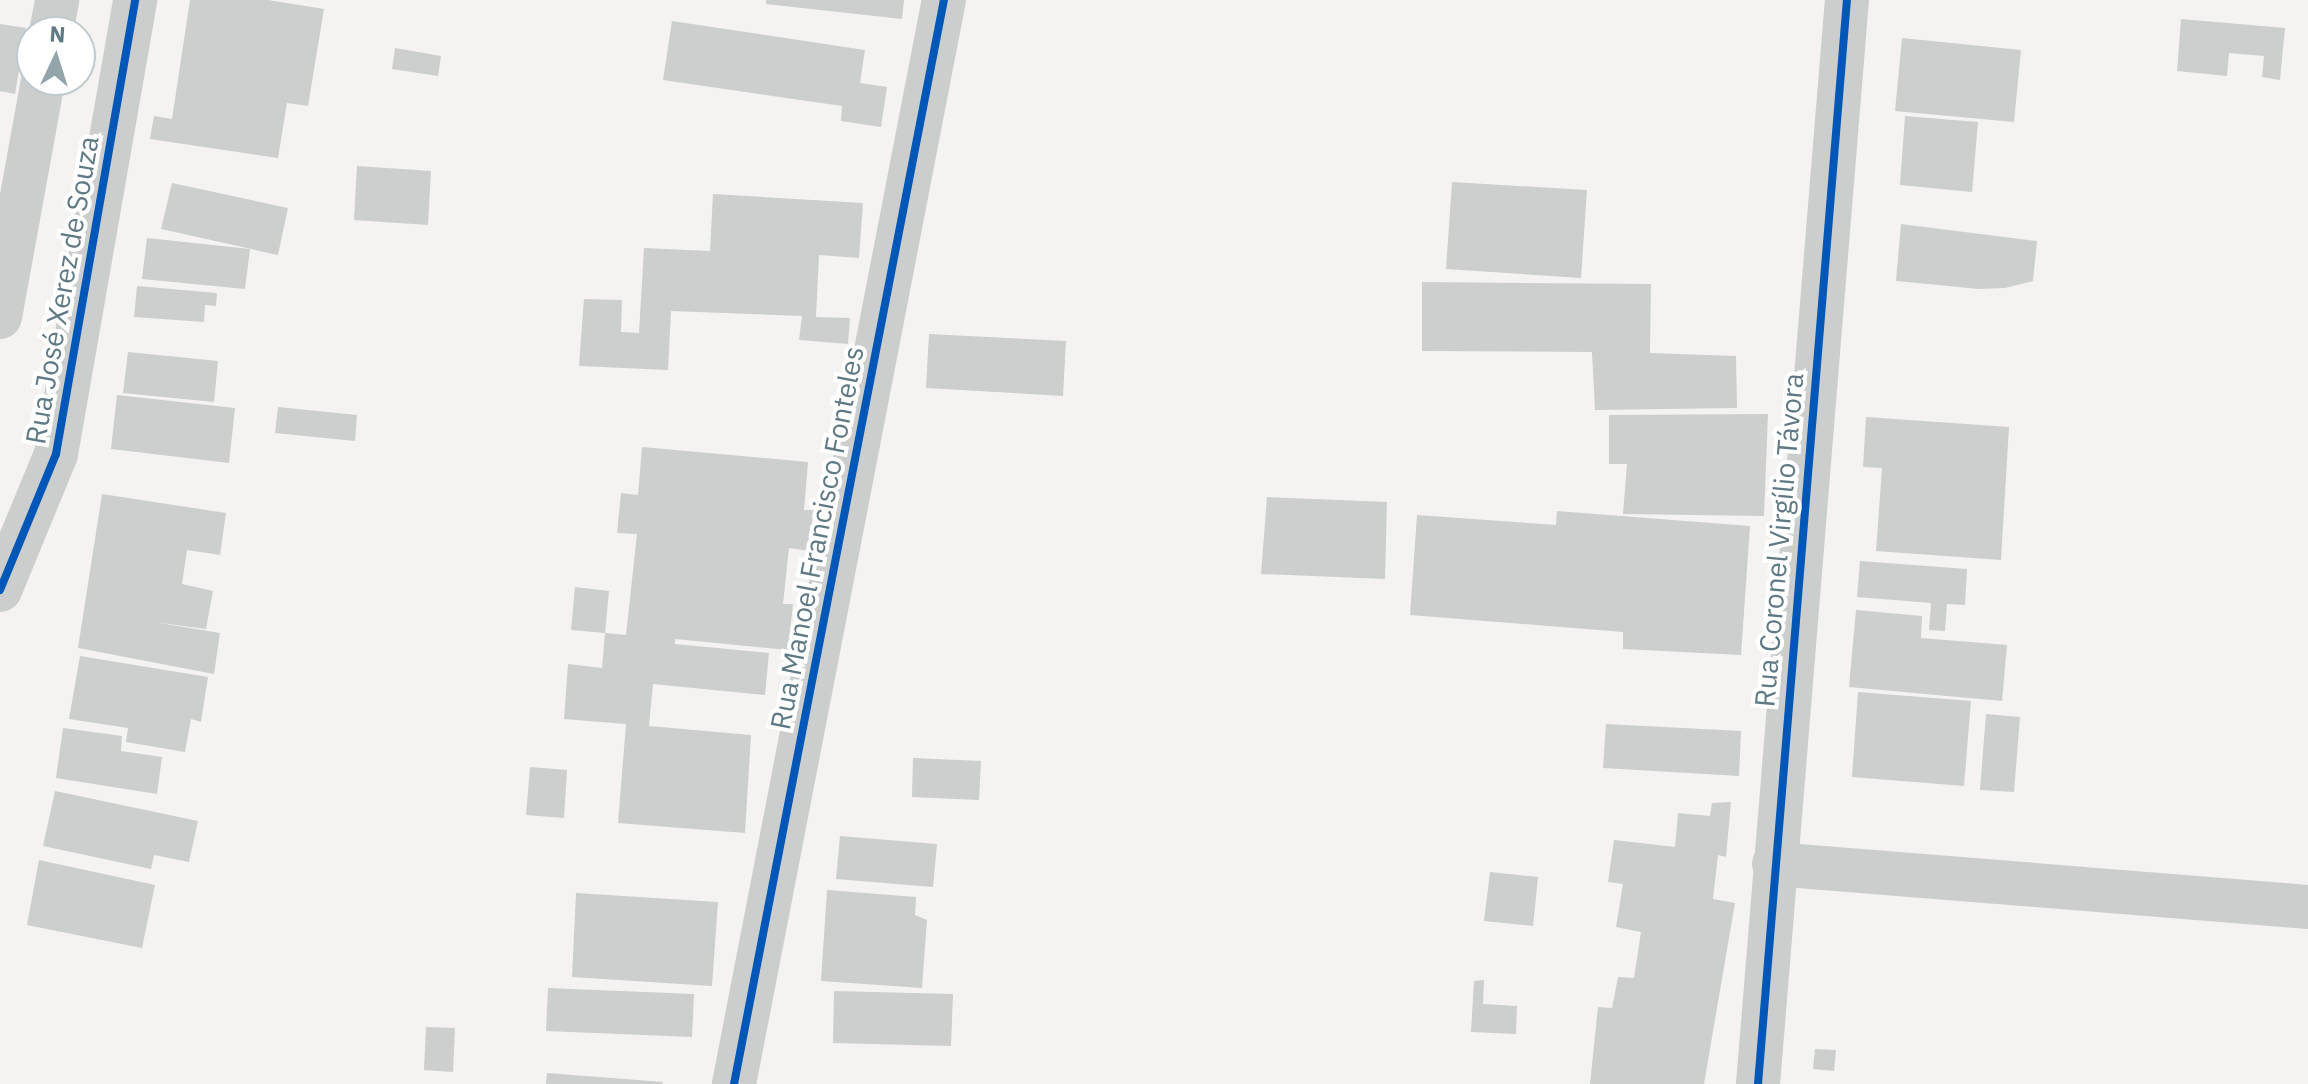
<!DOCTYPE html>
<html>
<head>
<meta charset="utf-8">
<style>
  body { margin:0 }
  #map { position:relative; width:2308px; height:1084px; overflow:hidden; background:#f4f3f1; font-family:"IBM Plex Sans",sans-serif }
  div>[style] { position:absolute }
  .building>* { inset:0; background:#cccfce }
  .minor>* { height:44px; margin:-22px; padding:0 22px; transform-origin:22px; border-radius:22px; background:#cccdcd }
  .cycleway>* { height:8px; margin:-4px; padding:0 4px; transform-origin:4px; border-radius:4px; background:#0057b8 }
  span { translate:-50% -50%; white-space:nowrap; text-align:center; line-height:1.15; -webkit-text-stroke:8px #fff; paint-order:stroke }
  .street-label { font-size:28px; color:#607a85 }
  .north { position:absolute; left:16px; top:16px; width:80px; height:80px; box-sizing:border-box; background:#fff; border:2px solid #bfcace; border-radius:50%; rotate:4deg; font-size:22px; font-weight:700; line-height:32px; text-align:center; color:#607a85 }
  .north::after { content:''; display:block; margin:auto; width:28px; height:36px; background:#94a4ab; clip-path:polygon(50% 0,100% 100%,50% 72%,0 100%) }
</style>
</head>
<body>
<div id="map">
  <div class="building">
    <i style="clip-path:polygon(190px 0,268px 0,324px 9px,308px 106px,287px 103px,278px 158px,150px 139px,154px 116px,172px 119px)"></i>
    <i style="clip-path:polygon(766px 0,904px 0,902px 19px,766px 4px)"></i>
    <i style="clip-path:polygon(2181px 19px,2285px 28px,2280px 80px,2262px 77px,2264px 56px,2229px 53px,2227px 76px,2177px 71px)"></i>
    <i style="clip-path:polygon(672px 21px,865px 50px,860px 83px,887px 87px,881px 127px,841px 121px,842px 106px,663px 80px)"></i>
    <i style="clip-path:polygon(0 24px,26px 28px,15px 94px,0 91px)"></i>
    <i style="clip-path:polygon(1902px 38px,2021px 50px,2014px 122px,1895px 111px)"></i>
    <i style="clip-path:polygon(395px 48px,441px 56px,438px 76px,392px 69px)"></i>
    <i style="clip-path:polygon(1905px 116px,1978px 122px,1972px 192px,1900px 185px)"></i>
    <i style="clip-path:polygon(357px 166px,431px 171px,428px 225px,354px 220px)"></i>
    <i style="clip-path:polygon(1452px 182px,1587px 190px,1581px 278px,1446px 269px)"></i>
    <i style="clip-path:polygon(172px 183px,288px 208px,278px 255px,161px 229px)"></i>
    <i style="clip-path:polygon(713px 194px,863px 203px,859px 258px,819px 255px,816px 317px,850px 318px,848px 344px,799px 340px,802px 316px,671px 311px,668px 370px,579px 366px,584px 299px,622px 300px,621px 332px,639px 333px,644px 248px,710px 251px)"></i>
    <i style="clip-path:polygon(1901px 224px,2037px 241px,2033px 281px,2005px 288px,1979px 289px,1896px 281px)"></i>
    <i style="clip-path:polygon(147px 238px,250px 249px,245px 289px,142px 279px)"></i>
    <i style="clip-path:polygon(1422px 282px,1651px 284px,1650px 353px,1736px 356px,1737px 408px,1595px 410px,1592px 352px,1422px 351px)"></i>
    <i style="clip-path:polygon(137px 286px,217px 293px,216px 306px,205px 305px,204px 322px,134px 317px)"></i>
    <i style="clip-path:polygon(929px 334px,1066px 341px,1063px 396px,926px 388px)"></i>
    <i style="clip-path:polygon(128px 352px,218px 361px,214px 402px,123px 393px)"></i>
    <i style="clip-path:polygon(117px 395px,235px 408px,229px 463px,111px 449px)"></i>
    <i style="clip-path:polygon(278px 407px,357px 415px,355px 441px,275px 433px)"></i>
    <i style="clip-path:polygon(1768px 414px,1764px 516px,1623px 514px,1627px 464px,1609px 464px,1609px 415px)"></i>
    <i style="clip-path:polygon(1866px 417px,2009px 427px,2001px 560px,1876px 551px,1882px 468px,1863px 467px)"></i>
    <i style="clip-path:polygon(642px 447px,808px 462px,804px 510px,813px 510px,810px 551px,789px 548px,783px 604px,793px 604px,788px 650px,675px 639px,675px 644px,769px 653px,765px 695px,653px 684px,649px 726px,751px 735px,745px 833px,618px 823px,626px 724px,564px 719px,568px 664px,602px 668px,605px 633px,571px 630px,575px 587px,609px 591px,605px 633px,626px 635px,637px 534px,617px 533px,621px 493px,638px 495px)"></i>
    <i style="clip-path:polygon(102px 494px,226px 513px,220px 555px,187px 550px,182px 584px,213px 591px,206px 629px,154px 622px,220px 633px,214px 674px,78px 648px)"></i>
    <i style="clip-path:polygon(1267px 497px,1387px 502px,1385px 579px,1261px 574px)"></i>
    <i style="clip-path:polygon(1557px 511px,1750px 526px,1741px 655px,1623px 649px,1623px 632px,1410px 615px,1417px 515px,1556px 525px)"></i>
    <i style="clip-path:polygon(1860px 561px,1967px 569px,1965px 605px,1947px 604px,1945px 631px,1929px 630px,1931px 603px,1857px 597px)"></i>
    <i style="clip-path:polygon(1856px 610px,1922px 616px,1921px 638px,2007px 645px,2002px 701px,1849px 687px)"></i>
    <i style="clip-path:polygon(80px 656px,208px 677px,201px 722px,191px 719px,185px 752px,126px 742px,128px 728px,69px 719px)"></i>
    <i style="clip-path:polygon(1858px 692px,1971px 701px,1964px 786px,1852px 777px)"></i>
    <i style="clip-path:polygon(1986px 714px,2020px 717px,2014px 792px,1980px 790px)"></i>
    <i style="clip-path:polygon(1606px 724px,1741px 731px,1739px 776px,1603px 768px)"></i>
    <i style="clip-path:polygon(63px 728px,122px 736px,121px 751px,162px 757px,157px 794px,56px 778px)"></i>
    <i style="clip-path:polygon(913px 758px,981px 761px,979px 800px,912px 797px)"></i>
    <i style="clip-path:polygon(530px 767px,567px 770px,564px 818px,526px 815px)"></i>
    <i style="clip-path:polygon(55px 791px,198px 821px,189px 862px,154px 855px,151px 869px,43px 846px)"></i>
    <i style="clip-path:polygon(1731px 802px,1726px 857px,1718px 855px,1713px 899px,1735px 903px,1704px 1084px,1590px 1084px,1598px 1007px,1612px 1008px,1618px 977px,1634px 978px,1641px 932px,1616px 927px,1623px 884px,1608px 882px,1614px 840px,1675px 847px,1678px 813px,1710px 816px,1712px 803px)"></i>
    <i style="clip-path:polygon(840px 836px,937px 844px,933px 887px,836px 879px)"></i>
    <i style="clip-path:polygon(39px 860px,155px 885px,142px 948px,27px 925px)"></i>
    <i style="clip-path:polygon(1490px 872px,1538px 877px,1533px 926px,1484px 921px)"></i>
    <i style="clip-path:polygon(827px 890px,916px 897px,915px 915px,927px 920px,922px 988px,821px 981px)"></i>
    <i style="clip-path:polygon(576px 893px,718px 902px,712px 986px,572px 977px)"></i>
    <i style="clip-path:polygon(1484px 980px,1483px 1004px,1517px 1006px,1516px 1034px,1471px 1032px,1474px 981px)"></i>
    <i style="clip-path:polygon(548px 988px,694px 994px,692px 1037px,546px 1031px)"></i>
    <i style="clip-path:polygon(834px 991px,953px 994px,951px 1046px,833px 1043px)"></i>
    <i style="clip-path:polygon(426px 1027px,455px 1028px,453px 1072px,424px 1070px)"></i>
    <i style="clip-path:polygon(1815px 1049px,1836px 1050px,1834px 1071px,1813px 1069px)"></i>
    <i style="clip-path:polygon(547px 1073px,663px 1082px,662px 1084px,546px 1084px)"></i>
  </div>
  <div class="minor">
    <i style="left:51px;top:32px;width:33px;rotate:-79deg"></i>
    <i style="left:0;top:317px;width:241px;rotate:-79.7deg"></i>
    <i style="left:0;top:590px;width:147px;rotate:-67.6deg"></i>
    <i style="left:56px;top:454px;width:461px;rotate:-80.1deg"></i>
    <i style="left:1774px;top:864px;width:536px;rotate:4.6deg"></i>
    <i style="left:734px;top:1084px;width:1104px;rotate:-79.04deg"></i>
    <i style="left:1758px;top:1084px;width:1088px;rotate:-85.31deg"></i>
  </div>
  <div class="cycleway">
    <i style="left:0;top:590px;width:147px;rotate:-67.6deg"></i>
    <i style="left:56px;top:454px;width:461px;rotate:-80.1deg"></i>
    <i style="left:734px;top:1084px;width:1104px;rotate:-79.04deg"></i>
    <i style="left:1758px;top:1084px;width:1088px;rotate:-85.31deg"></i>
  </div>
  <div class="street-label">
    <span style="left:62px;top:290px;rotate:-80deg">Rua José Xerez de Souza</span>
    <span style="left:817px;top:538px;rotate:-79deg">Rua Manoel Francisco Fonteles</span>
    <span style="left:1779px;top:540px;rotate:-85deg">Rua Coronel Virgílio Távora</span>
  </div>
  <div class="north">N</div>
</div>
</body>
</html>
